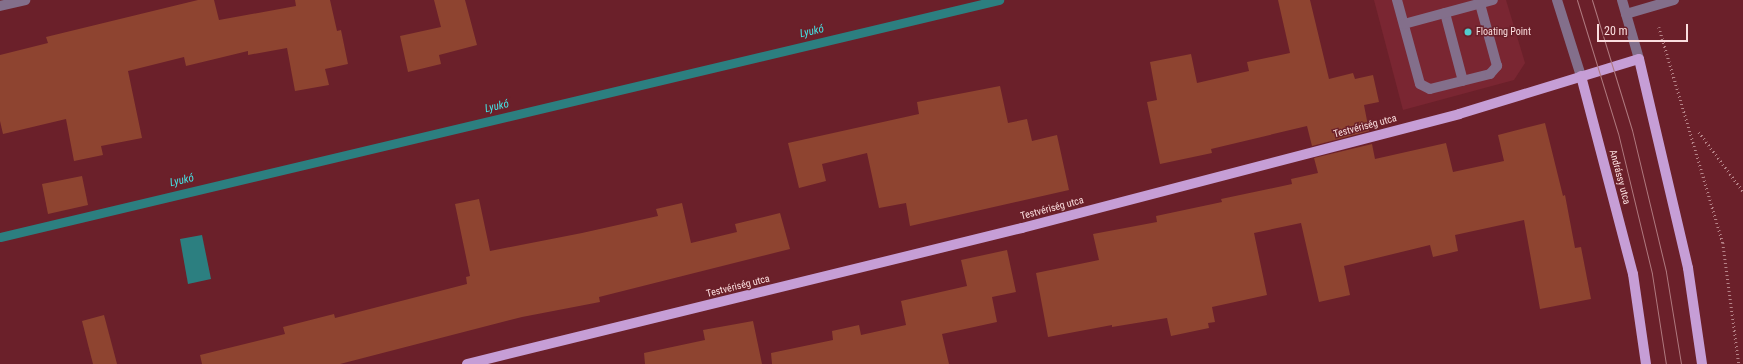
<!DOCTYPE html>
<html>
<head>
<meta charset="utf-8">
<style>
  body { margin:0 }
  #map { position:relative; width:1743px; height:364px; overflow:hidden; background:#6b202a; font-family:"Roboto Condensed",sans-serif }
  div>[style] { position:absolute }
  .built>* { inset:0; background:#7a2632 }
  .water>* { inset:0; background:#2c7f80 }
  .stream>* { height:9px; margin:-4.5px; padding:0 4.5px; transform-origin:4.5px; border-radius:4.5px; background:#2c7f80 }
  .building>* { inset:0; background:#8e4430 }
  .path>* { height:2.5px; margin-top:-1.25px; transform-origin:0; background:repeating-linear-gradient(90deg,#b68388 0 1px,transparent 0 4px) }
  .minor>* { height:10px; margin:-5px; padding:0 5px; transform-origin:5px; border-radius:5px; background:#836f8b }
  .major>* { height:10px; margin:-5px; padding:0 5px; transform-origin:5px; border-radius:5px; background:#c69ed6 }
  .tram>* { height:1px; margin:-0.5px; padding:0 0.5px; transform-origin:0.5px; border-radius:0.5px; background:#af797f }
  .dots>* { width:11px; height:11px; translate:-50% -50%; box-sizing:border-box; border:2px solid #6b202a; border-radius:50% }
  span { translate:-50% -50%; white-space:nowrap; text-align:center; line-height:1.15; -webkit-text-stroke:3px #6b202a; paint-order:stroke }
  .poi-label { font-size:10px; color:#fbdedf }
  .left { translate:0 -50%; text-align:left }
  .street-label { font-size:10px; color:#fbdedf }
  .water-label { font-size:11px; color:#44e4e5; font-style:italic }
  .scale { position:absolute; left:1597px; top:24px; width:91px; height:18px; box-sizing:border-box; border:2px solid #fbdedf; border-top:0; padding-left:5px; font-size:12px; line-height:14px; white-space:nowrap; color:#fbdedf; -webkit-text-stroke:3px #6b202a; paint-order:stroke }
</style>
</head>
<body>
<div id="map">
  <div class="built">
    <i style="clip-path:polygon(1374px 0,1506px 0,1525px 63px,1514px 80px,1403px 110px)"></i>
  </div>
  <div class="water">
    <i style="clip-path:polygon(202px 235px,211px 279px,188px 284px,180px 239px)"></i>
  </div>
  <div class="stream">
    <i style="left:0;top:237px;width:1027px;rotate:-13.35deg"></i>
  </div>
  <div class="building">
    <i style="clip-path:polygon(198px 0,214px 0,219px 20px,296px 6px,295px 0,330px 0,337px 31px,341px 30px,348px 64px,325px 69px,329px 85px,295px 91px,287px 48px,248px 55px,248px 51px,186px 66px,184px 57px,128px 71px,142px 138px,101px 146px,103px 155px,74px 161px,66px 119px,3px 134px,0 121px,0 55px,48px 43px,46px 37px)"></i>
    <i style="clip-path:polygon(434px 0,465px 0,477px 45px,439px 55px,441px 64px,408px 72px,400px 36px,441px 27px)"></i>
    <i style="clip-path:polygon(1278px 0,1310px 0,1329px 79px,1353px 73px,1355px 79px,1373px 75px,1379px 102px,1364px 105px,1369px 131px,1312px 146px,1307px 126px,1211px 149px,1212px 153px,1160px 164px,1147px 102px,1157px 100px,1150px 62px,1191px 54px,1197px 83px,1249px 71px,1247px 62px,1290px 53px)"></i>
    <i style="clip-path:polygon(1000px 86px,1008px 123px,1027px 119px,1032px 141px,1057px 135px,1069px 190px,910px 226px,906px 203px,879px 208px,867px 153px,822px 164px,826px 181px,799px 188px,788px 143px,919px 114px,917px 102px)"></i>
    <i style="clip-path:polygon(1545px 123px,1563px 196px,1565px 195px,1575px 248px,1581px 247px,1591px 299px,1540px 309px,1524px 220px,1455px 235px,1458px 251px,1433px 257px,1430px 245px,1344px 266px,1350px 295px,1319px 302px,1301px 223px,1254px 233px,1267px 295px,1212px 307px,1215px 322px,1208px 323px,1209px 328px,1171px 336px,1167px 318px,1112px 327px,1112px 325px,1048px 337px,1036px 273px,1099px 260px,1093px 234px,1157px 222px,1156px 216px,1222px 202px,1221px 199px,1292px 184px,1291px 179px,1318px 173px,1314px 158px,1372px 144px,1375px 159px,1446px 143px,1453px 172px,1504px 161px,1498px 135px)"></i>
    <i style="clip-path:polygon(82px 176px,88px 205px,48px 214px,42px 184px)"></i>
    <i style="clip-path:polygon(479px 199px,490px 251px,582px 233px,658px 216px,656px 209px,682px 203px,691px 243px,737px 232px,735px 224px,780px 213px,790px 249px,599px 297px,600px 302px,522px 317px,340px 364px,202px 364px,200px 355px,285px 334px,283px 327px,334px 314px,335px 318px,467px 284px,466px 277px,470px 276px,455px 204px)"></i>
    <i style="clip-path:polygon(1007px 250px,1016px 292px,992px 297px,997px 322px,942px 334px,949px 364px,772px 364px,771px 353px,833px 340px,832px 331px,859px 325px,861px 335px,906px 325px,901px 301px,967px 286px,961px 260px)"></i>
    <i style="clip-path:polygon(104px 315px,117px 364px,93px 364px,82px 321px)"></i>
    <i style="clip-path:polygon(753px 321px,762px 364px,645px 364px,644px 353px,705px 340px,703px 330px)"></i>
  </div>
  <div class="path">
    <i style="left:1659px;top:27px;width:225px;rotate:73.5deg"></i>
    <i style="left:1723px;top:243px;width:122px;rotate:82.5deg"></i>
    <i style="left:1699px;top:132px;width:74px;rotate:53.3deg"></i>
  </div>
  <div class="minor">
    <i style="left:1397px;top:0;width:87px;rotate:74.7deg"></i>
    <i style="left:1420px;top:84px;width:11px;rotate:27deg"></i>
    <i style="left:1430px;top:89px;width:62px;rotate:-14deg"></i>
    <i style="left:1490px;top:74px;width:11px;rotate:-49deg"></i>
    <i style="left:1497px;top:66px;width:64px;rotate:-105.3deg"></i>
    <i style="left:1557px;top:0;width:80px;rotate:72.5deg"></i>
    <i style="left:1622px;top:0;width:61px;rotate:73.9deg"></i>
    <i style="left:0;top:6px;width:26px;rotate:-13deg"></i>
    <i style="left:1445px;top:13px;width:70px;rotate:75.2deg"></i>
    <i style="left:1626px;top:14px;width:50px;rotate:-16.3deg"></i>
    <i style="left:1404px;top:24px;width:92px;rotate:-15.1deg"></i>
  </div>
  <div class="major">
    <i style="left:1581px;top:76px;width:205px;rotate:75.3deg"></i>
    <i style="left:1633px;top:274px;width:91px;rotate:81.8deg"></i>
    <i style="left:467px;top:364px;width:571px;rotate:-13.77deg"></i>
    <i style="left:1022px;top:228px;width:452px;rotate:-14.6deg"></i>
    <i style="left:1459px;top:114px;width:188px;rotate:-17deg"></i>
    <i style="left:1639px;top:59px;width:215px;rotate:76.8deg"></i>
    <i style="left:1688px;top:268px;width:97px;rotate:81.7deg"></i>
  </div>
  <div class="tram">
    <i style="left:1577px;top:0;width:139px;rotate:72.9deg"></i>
    <i style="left:1618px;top:133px;width:145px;rotate:76.4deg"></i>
    <i style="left:1652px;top:274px;width:91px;rotate:81.2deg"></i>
    <i style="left:1592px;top:0;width:136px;rotate:72.9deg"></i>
    <i style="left:1632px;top:130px;width:146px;rotate:76.5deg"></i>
    <i style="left:1666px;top:272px;width:93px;rotate:80.7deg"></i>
  </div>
  <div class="dots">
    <i style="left:1468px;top:32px;background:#52cdce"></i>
  </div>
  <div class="poi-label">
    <span class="left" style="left:1476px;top:32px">Floating Point</span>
  </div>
  <div class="street-label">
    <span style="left:1365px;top:126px;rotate:-15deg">Testvériség utca</span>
    <span style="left:1620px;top:177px;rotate:75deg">Andrássy utca</span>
    <span style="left:1052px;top:208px;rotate:-15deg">Testvériség utca</span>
    <span style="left:738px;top:286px;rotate:-14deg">Testvériség utca</span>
  </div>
  <div class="water-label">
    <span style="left:812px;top:32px;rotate:-13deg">Lyukó</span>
    <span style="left:497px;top:107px;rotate:-13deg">Lyukó</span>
    <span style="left:182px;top:181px;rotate:-13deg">Lyukó</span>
  </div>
  <div class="scale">20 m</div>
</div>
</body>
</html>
